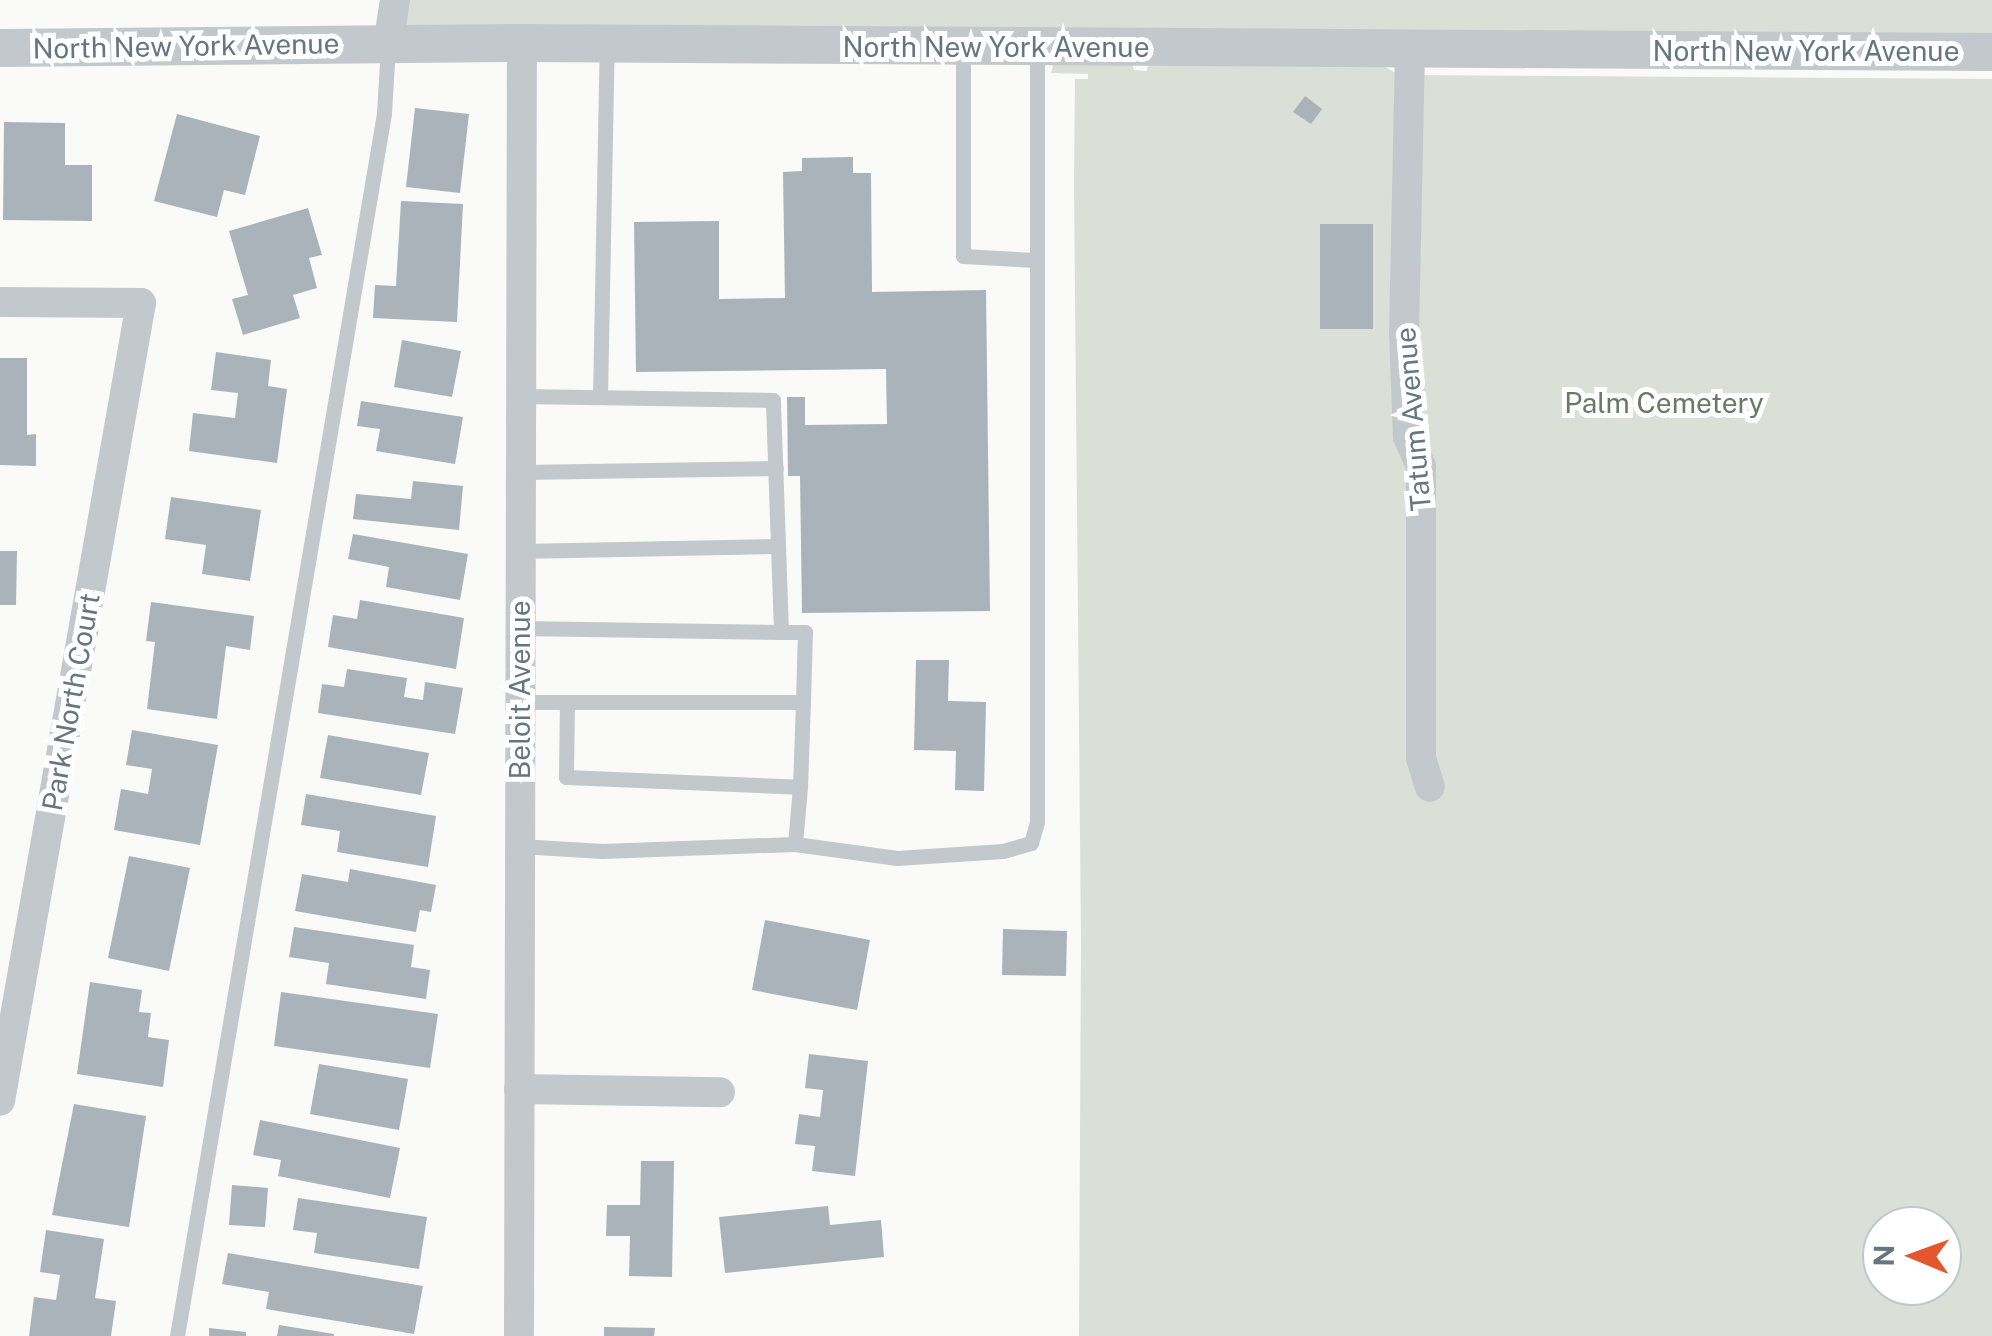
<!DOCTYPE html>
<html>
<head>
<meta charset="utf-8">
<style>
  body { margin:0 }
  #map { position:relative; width:1992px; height:1336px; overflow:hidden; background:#fafaf8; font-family:"Public Sans",sans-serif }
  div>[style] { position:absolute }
  .green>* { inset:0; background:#dadfd7 }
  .building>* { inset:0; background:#aab3b9 }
  .service>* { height:15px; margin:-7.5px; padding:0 7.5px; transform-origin:7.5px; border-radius:7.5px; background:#c3c8cc }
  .minor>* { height:30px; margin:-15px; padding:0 15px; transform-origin:15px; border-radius:15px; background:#c3c8cc }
  .tertiary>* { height:38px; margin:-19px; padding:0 19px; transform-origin:19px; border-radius:19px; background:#c3c8cc }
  span { translate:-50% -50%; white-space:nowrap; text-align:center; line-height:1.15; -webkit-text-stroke:10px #fff; paint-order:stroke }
  .street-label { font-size:28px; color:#657683 }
  .park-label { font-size:28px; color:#687a64 }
  .north { position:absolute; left:1862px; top:1206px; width:100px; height:100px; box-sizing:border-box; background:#fff; border:2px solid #c1c8cd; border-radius:50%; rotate:271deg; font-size:28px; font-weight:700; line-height:40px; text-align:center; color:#657683 }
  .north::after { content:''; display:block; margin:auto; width:35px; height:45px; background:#e4572e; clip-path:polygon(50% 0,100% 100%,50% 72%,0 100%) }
</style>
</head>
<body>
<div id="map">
  <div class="green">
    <i style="clip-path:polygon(402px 0,1992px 0,1992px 47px,398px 28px)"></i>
    <i style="clip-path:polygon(evenodd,1054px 62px,1132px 63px,1134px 70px,1147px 71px,1148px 62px,1382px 65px,1399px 75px,1992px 79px,1992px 1336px,1079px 1336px,1081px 942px,1074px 184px,1075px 79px,1088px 79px,1088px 74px,1051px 73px,1054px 62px,1882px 1226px,1942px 1226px,1942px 1286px,1882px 1286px,1882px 1226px)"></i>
  </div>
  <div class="building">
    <i style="clip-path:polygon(1305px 96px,1322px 109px,1311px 124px,1293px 112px)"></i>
    <i style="clip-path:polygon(415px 108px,469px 114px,460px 193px,406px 187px)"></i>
    <i style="clip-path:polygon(177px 114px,260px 136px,245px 195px,224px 190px,217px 217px,154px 201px)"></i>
    <i style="clip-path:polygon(4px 122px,65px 123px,65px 165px,92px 165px,92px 221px,3px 220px)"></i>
    <i style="clip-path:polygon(853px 157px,853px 173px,871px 173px,872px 292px,986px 290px,990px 611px,802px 613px,800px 476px,788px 476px,787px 397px,805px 397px,805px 425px,887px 424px,886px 369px,636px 372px,634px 222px,719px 221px,719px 299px,785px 298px,783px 172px,802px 171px,802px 158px)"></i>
    <i style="clip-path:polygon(401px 201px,463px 204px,457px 322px,373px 318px,375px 285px,396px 286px)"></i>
    <i style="clip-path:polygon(308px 208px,322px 255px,309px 258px,317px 288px,293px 295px,300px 318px,243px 335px,232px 299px,248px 295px,229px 231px)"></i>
    <i style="clip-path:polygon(1320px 224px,1373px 224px,1373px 329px,1320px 329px)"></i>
    <i style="clip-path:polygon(402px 340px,461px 351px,452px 397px,394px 387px)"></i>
    <i style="clip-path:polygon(216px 352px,271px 360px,268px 386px,287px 389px,277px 463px,189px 451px,193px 413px,235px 418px,238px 393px,211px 390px)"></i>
    <i style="clip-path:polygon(0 358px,27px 358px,27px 435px,36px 434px,36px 466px,0 465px)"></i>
    <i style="clip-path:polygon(361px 401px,463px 417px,455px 464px,376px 451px,380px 429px,357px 426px)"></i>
    <i style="clip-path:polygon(413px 481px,463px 486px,459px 530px,353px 519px,356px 494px,411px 499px)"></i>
    <i style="clip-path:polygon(171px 497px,261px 510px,250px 581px,202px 574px,206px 545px,165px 539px)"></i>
    <i style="clip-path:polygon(353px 534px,468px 554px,460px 600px,386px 587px,389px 567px,348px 559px)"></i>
    <i style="clip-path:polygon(0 551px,17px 551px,16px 605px,0 605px)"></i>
    <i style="clip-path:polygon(360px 600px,464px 618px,456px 669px,328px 647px,333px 615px,357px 619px)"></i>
    <i style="clip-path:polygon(151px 602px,254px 616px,250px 650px,226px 646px,217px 719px,147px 709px,155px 642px,146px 641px)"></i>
    <i style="clip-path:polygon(916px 660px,949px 660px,948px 701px,986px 702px,984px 791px,955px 790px,956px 751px,914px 750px)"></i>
    <i style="clip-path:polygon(347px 669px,407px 678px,404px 697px,423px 700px,425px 682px,463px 688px,455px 734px,318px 713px,322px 684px,344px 687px)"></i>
    <i style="clip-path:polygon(132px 730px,218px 745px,200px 845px,114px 830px,121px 789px,148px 794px,152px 769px,126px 765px)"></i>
    <i style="clip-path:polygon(328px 735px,429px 753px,421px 795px,320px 778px)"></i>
    <i style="clip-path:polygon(306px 794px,436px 816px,428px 867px,337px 852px,340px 831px,301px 825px)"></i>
    <i style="clip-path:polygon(129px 856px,190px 868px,169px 971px,108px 958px)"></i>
    <i style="clip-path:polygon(350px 869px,436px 885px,431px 912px,420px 910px,416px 932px,295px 911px,302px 874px,348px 882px)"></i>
    <i style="clip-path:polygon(765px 920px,870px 940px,857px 1010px,752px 990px)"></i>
    <i style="clip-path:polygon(294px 927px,414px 945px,411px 967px,430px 970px,426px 999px,326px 984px,329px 963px,289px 957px)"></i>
    <i style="clip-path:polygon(1003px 929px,1067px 931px,1066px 976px,1002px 975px)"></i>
    <i style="clip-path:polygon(90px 982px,142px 990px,139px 1012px,151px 1013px,148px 1037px,169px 1040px,163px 1087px,77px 1074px)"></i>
    <i style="clip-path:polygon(281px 992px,438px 1014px,430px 1068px,274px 1046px)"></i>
    <i style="clip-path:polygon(809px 1054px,868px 1061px,855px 1176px,812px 1171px,815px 1146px,795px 1144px,799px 1114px,820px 1117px,823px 1090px,805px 1088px)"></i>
    <i style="clip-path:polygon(319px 1064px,408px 1079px,399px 1130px,310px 1114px)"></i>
    <i style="clip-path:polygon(74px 1104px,146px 1116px,129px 1227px,52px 1215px)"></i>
    <i style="clip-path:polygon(260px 1120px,400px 1148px,390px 1198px,278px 1176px,281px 1160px,253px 1155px)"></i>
    <i style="clip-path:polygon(641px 1161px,674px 1161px,672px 1277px,629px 1276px,630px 1236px,606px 1236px,607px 1205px,640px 1205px)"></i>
    <i style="clip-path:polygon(232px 1185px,268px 1188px,265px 1227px,229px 1225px)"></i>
    <i style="clip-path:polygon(298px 1198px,427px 1217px,419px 1269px,314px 1253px,317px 1233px,293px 1230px)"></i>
    <i style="clip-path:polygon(828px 1206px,830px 1225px,881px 1220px,884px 1257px,725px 1273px,719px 1217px)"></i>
    <i style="clip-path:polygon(46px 1230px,104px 1239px,95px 1298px,116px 1301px,111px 1336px,29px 1336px,34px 1297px,56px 1300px,60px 1275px,40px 1272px)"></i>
    <i style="clip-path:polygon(228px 1253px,423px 1286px,414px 1334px,266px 1309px,269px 1292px,222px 1284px)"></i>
    <i style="clip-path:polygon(279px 1325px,334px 1334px,334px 1336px,277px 1336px)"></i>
    <i style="clip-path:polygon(604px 1327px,655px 1328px,654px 1336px,604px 1336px)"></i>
    <i style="clip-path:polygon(209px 1328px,246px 1332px,246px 1336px,209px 1336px)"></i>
  </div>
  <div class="service">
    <i style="left:963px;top:46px;width:210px;rotate:90deg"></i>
    <i style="left:963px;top:256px;width:72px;rotate:3.2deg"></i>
    <i style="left:600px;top:397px;width:351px;rotate:-88.9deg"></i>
    <i style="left:521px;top:472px;width:255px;rotate:-0.9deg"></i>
    <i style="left:520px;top:551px;width:258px;rotate:-1.1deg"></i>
    <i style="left:520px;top:628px;width:261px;rotate:0.9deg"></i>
    <i style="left:520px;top:702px;width:283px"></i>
    <i style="left:803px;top:702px;width:70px;rotate:-88.4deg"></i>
    <i style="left:805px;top:632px;width:24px;rotate:180deg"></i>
    <i style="left:781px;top:632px;width:232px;rotate:-92deg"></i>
    <i style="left:773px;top:400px;width:252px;rotate:-179.1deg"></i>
    <i style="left:567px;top:702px;width:75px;rotate:90.8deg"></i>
    <i style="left:566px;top:777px;width:234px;rotate:2.4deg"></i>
    <i style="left:800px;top:787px;width:85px;rotate:-88deg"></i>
    <i style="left:795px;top:844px;width:57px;rotate:-85deg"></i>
    <i style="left:520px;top:846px;width:82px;rotate:3.5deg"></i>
    <i style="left:602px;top:851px;width:193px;rotate:-2.1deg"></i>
    <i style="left:795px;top:844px;width:103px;rotate:7.8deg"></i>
    <i style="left:897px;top:858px;width:106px;rotate:-3.8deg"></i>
    <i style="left:1003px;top:851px;width:29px;rotate:-16deg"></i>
    <i style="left:1031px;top:843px;width:22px;rotate:-74deg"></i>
    <i style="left:1037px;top:822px;width:775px;rotate:-90deg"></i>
    <i style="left:177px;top:1336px;width:1240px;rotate:-80.39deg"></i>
    <i style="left:384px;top:113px;width:68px;rotate:-86.6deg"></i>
  </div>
  <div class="minor">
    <i style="left:388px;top:45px;width:46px;rotate:-81.2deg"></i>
    <i style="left:1410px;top:50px;width:283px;rotate:91.2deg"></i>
    <i style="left:1404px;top:333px;width:104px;rotate:87.8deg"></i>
    <i style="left:1408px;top:437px;width:32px;rotate:66deg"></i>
    <i style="left:1421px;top:466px;width:292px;rotate:90deg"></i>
    <i style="left:1421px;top:758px;width:30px;rotate:73deg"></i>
    <i style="left:0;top:302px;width:141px;rotate:0.4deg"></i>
    <i style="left:141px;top:303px;width:810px;rotate:100.02deg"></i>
    <i style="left:519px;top:1089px;width:201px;rotate:0.9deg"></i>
    <i style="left:519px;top:1336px;width:1293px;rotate:-89.87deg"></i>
  </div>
  <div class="tertiary">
    <i style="left:0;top:48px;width:522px;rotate:-0.55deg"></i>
    <i style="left:522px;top:43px;width:1470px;rotate:0.35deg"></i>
  </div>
  <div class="street-label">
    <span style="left:186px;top:46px;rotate:-1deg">North New York Avenue</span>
    <span style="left:996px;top:47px">North New York Avenue</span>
    <span style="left:1806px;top:51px">North New York Avenue</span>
    <span style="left:1413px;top:419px;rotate:-95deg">Tatum Avenue</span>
    <span style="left:520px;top:690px;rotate:-90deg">Beloit Avenue</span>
    <span style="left:71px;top:702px;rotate:-80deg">Park North Court</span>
  </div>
  <div class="park-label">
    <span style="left:1664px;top:403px">Palm Cemetery</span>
  </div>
  <div class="north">N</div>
</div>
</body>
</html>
